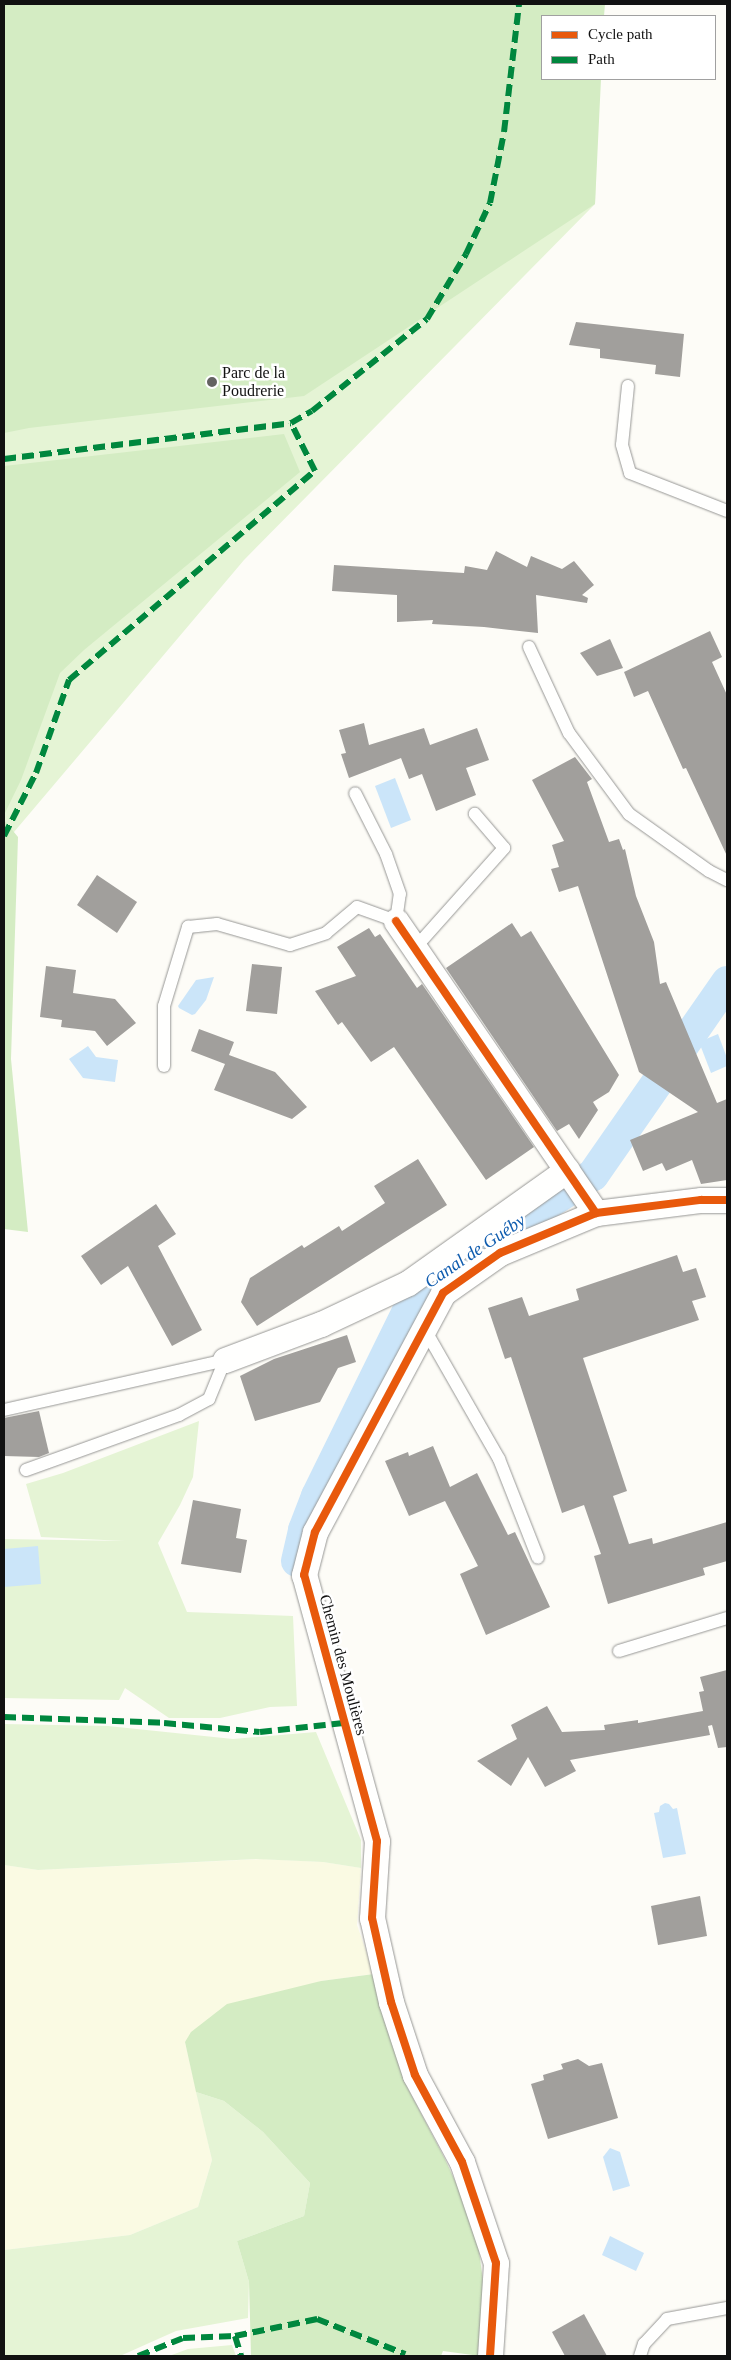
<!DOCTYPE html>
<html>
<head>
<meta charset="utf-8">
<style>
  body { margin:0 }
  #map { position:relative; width:731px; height:2360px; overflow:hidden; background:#fdfcf7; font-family:Georgia,serif }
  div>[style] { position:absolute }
  .farmland>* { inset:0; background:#fafae3 }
  .green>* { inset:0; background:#e5f4d5 }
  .forest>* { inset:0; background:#d4ecc3 }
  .water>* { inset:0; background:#cbe5f9 }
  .canal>* { height:32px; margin:-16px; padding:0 16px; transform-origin:16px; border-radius:16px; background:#cbe5f9 }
  .building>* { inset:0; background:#a19f9c }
  .roads { filter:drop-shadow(0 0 1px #979795) drop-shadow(0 0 1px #979795) }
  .service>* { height:12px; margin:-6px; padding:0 6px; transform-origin:6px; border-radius:6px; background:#fffffe }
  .minor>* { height:25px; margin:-12.5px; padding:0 12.5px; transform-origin:12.5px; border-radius:12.5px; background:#fffffe }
  .quiet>* { height:6px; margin-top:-3px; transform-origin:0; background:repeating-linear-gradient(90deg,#00873e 0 12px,transparent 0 18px) }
  .cycleway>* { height:8px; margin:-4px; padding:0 4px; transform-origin:4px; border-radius:4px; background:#e8590c }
  .dots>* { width:14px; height:14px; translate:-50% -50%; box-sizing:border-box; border:2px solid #fff; border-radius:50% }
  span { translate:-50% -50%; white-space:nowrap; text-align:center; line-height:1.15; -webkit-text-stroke:5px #fff; paint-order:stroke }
  .poi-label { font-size:16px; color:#111 }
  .left { translate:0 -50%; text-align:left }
  .street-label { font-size:16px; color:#111 }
  .water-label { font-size:18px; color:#0f5cae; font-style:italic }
  .frame { position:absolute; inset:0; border:5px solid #111; pointer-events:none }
  .legend { position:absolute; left:541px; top:15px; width:175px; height:65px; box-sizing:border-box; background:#fff; border:1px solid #a0a0a0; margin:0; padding:6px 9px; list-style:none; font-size:15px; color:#111 }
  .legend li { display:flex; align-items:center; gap:10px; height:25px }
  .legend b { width:25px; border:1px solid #a0a0a0 }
</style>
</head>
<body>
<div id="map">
  <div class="farmland">
    <i style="clip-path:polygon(262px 1859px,323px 1862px,361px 1868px,357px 1925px,374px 1974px,321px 1981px,185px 2042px,212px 2160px,198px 2207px,130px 2235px,4px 2250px,4px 1865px,38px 1870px)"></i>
  </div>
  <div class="green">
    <i style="clip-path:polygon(4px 4px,542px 16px,542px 79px,599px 79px,595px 204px,244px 560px,14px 832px,4px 1040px)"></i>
    <i style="clip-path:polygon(199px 1421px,193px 1477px,180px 1505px,158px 1543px,187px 1612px,293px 1616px,297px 1706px,270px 1707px,220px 1718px,169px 1718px,125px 1688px,119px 1700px,4px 1698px,4px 1539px,125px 1541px,41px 1537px,26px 1484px,63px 1473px)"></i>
    <i style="clip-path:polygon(4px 1724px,108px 1726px,233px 1739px,316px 1732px,361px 1840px,361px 1868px,323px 1862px,256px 1859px,38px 1870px,4px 1865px)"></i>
    <i style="clip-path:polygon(196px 2092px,224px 2101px,263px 2132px,310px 2183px,304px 2216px,237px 2241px,249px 2282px,248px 2318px,176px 2331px,120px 2356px,4px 2356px,4px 2250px,130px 2235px,198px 2207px,212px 2160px)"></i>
    <i style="clip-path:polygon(232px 2345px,236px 2356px,169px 2356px,188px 2349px)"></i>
  </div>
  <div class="forest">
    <i style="clip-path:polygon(4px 4px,605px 4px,604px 16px,542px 16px,542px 79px,601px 79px,595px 204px,304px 396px,29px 428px,4px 433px)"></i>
    <i style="clip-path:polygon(284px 434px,300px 472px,84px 650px,60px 673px,21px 780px,4px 815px,4px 466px)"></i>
    <i style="clip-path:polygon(4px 820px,18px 837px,11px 1059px,28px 1232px,4px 1229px)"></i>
    <i style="clip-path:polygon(374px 1974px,404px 2081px,445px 2159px,461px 2194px,478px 2243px,488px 2319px,480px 2356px,443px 2351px,441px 2356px,251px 2356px,249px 2282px,237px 2241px,304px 2216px,310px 2183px,263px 2132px,224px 2101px,196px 2092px,185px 2042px,191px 2032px,227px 2004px,321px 1981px)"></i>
  </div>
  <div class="water">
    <i style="clip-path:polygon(395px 778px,411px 820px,391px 828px,375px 786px)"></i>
    <i style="clip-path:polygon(214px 977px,206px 1000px,195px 1014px,192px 1015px,179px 1008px,178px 1006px,196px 980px)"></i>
    <i style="clip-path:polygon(718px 1034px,727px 1058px,727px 1066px,711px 1073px,699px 1042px)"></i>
    <i style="clip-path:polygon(88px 1046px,96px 1057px,118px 1060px,115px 1082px,83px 1078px,69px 1059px)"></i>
    <i style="clip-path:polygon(38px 1546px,41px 1584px,4px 1587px,4px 1549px)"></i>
    <i style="clip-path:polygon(665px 1803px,669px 1804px,673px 1809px,677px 1808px,686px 1854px,663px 1858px,654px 1813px,659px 1812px,660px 1806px)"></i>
    <i style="clip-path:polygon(610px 2148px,620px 2152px,630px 2186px,613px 2191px,603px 2157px)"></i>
    <i style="clip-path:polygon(610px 2236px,644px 2253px,636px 2271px,602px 2255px)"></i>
  </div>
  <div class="canal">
    <i style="left:297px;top:1561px;width:32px;rotate:-77deg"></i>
    <i style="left:304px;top:1530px;width:36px;rotate:-69deg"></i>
    <i style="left:317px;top:1496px;width:237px;rotate:-63.8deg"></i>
    <i style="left:422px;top:1283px;width:202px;rotate:-32.3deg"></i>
    <i style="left:593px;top:1175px;width:235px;rotate:-55.2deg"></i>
  </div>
  <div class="building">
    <i style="clip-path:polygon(576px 322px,684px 334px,680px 377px,655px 374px,656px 365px,600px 358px,600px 349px,569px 345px)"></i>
    <i style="clip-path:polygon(496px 551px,527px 567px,531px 556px,562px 569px,574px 561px,594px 585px,582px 595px,588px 598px,587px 603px,536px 595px,538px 633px,484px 627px,432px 624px,433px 620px,397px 622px,397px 595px,332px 591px,334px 565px,464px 573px,465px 566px,487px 570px)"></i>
    <i style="clip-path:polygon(710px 631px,722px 657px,712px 662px,727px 695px,727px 856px,686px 768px,683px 769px,648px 691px,634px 697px,624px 672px)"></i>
    <i style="clip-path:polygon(610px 639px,623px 668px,597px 676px,580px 653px)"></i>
    <i style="clip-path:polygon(364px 723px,369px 745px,424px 728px,430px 745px,477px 728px,489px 760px,466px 768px,476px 795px,436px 811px,422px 774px,409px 779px,401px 758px,349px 778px,341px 754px,346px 753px,339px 730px)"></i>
    <i style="clip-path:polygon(575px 757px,592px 779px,587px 782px,609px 842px,619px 839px,623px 850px,625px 849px,636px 896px,654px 942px,660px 984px,666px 982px,717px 1103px,727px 1099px,727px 1180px,701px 1184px,692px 1160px,666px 1171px,662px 1163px,643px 1171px,630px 1140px,698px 1112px,639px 1072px,578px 886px,559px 892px,551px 869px,559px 867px,552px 845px,564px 841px,532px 780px)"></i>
    <i style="clip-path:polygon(97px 875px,137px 902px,117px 933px,77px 905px)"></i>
    <i style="clip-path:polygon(512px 923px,521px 937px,531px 931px,619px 1075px,609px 1092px,593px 1102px,598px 1110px,579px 1139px,569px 1124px,557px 1131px,446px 968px)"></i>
    <i style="clip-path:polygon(369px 928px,375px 937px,380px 934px,417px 988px,422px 984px,534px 1147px,486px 1180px,394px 1047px,371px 1062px,342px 1022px,338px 1025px,315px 991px,356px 976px,337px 947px)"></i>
    <i style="clip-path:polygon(252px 964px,282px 967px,277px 1014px,246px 1011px)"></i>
    <i style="clip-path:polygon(46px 966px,76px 970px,73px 993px,115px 999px,136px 1023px,107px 1046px,95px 1031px,61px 1027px,62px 1020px,40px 1017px)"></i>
    <i style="clip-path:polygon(199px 1029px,234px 1042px,229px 1055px,275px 1072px,307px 1107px,292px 1119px,214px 1090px,225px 1064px,191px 1051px)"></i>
    <i style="clip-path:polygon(418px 1159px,447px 1205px,257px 1326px,241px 1302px,250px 1278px,302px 1245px,304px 1248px,339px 1226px,342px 1231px,385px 1203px,374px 1186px)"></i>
    <i style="clip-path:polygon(156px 1204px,176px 1234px,158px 1246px,202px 1330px,172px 1346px,128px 1266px,101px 1285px,81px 1256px)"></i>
    <i style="clip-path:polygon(677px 1255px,683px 1272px,696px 1268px,706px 1297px,692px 1301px,699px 1320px,583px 1358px,627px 1491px,613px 1496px,629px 1544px,652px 1538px,653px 1544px,727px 1522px,727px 1561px,703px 1568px,705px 1575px,608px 1604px,594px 1556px,601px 1554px,584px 1505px,562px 1513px,511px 1357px,505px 1359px,488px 1308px,522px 1297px,529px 1316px,579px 1300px,576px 1289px)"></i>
    <i style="clip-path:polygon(347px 1335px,356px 1362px,338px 1368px,320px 1402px,255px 1421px,240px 1376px,274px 1359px)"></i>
    <i style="clip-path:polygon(39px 1411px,49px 1453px,39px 1457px,4px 1456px,4px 1418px)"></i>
    <i style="clip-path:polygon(433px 1446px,450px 1487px,477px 1473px,508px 1535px,515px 1532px,550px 1607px,486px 1635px,460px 1574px,478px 1566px,445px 1501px,409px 1516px,385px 1461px,408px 1452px,409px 1456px)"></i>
    <i style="clip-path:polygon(193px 1500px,241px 1509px,236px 1538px,247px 1540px,241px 1573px,181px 1564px)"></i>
    <i style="clip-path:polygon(727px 1670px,727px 1747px,718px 1748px,712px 1725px,708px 1726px,710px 1735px,570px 1760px,576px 1771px,545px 1787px,528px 1757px,511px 1786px,477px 1761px,517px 1739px,511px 1725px,547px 1706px,562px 1732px,605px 1730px,604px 1725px,638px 1720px,638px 1723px,703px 1711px,699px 1692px,704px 1691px,700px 1677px)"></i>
    <i style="clip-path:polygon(700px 1896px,707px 1936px,658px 1945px,651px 1906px)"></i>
    <i style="clip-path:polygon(578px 2059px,589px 2066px,602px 2063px,618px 2118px,548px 2139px,531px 2084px,544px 2080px,543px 2075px,563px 2069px,561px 2064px)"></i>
    <i style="clip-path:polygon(584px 2314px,607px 2356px,565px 2356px,552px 2332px)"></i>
  </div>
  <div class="roads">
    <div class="service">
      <i style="left:628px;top:386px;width:59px;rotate:95.8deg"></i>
      <i style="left:622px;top:445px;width:29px;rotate:74deg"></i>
      <i style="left:630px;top:473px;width:104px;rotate:21.4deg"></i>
      <i style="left:529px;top:647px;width:95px;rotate:65.1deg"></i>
      <i style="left:569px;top:733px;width:101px;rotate:53.5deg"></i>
      <i style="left:629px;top:814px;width:98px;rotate:35.5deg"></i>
      <i style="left:709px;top:871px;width:20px;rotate:27deg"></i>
      <i style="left:415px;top:948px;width:134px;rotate:-48.3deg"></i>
      <i style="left:504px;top:848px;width:45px;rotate:-130.5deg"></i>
      <i style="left:164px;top:1066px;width:60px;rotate:-90deg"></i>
      <i style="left:164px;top:1006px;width:83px;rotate:-73.1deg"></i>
      <i style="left:188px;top:927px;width:29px;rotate:-6deg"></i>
      <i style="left:217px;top:924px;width:76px;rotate:16deg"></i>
      <i style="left:290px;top:945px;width:38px;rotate:-18deg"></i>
      <i style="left:326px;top:933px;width:40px;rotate:-40deg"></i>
      <i style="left:357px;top:907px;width:41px;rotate:19.7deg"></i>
      <i style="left:396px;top:921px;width:27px;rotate:-82deg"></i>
      <i style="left:400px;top:894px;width:42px;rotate:-109.3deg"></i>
      <i style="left:386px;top:854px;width:68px;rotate:-116.9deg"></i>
      <i style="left:424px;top:1328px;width:151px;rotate:60.2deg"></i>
      <i style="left:499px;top:1459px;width:106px;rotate:68.5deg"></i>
      <i style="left:4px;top:1410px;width:227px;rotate:-12.7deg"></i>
      <i style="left:26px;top:1470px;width:163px;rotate:-19.8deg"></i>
      <i style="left:179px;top:1415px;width:34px;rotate:-28deg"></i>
      <i style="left:209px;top:1399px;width:42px;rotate:-67.7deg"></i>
      <i style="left:619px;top:1651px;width:113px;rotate:-17deg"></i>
      <i style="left:640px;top:2356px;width:13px;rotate:-72deg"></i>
      <i style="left:644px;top:2344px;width:34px;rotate:-47deg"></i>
      <i style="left:667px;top:2319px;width:61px;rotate:-10.4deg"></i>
    </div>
    <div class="minor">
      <i style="left:396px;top:921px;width:354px;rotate:55.6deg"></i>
      <i style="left:225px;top:1360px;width:103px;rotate:-20.6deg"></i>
      <i style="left:321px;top:1324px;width:96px;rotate:-25.2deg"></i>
      <i style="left:408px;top:1283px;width:195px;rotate:-35.4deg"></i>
      <i style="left:490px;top:2356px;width:93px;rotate:-86.3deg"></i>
      <i style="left:496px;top:2263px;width:107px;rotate:-108.6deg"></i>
      <i style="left:462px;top:2162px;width:99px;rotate:-118.4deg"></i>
      <i style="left:415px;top:2075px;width:77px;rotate:-108.2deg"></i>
      <i style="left:391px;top:2002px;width:86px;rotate:-102.7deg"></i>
      <i style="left:372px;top:1918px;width:77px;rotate:-86.3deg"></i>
      <i style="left:377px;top:1841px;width:276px;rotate:-105.3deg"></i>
      <i style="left:304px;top:1575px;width:44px;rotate:-75.7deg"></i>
      <i style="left:315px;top:1532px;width:271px;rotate:-61.8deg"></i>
      <i style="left:443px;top:1293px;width:70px;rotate:-35.1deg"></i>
      <i style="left:500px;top:1253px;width:104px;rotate:-22.6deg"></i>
      <i style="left:596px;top:1213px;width:106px;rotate:-7.1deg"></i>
      <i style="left:701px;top:1200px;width:26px"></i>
    </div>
  </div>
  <div class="quiet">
    <i style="left:4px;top:459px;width:289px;rotate:-7.1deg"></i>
    <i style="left:291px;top:423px;width:24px;rotate:-30deg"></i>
    <i style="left:312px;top:411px;width:147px;rotate:-38.7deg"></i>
    <i style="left:427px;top:319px;width:76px;rotate:-59deg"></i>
    <i style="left:466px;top:254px;width:56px;rotate:-64.8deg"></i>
    <i style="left:490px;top:203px;width:72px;rotate:-78.8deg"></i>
    <i style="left:504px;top:132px;width:129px;rotate:-83.3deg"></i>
    <i style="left:4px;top:836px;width:71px;rotate:-63.1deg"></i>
    <i style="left:36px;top:773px;width:99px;rotate:-70.5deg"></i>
    <i style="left:69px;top:680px;width:323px;rotate:-40.4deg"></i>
    <i style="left:315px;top:471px;width:54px;rotate:-116.6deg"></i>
    <i style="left:4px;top:1717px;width:160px;rotate:2.1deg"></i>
    <i style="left:164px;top:1723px;width:96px;rotate:5.4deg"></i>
    <i style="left:260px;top:1732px;width:84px;rotate:-6.1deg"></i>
    <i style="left:235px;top:2336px;width:21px;rotate:73deg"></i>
    <i style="left:138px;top:2356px;width:48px;rotate:-21.8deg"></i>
    <i style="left:183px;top:2338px;width:52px;rotate:-2.2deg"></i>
    <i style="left:235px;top:2336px;width:84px;rotate:-11.7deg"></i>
    <i style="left:317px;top:2319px;width:95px;rotate:21.7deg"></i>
  </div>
  <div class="cycleway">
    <i style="left:396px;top:921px;width:354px;rotate:55.6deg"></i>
    <i style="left:490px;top:2356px;width:93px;rotate:-86.3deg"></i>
    <i style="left:496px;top:2263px;width:107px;rotate:-108.6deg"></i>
    <i style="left:462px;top:2162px;width:99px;rotate:-118.4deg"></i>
    <i style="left:415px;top:2075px;width:77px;rotate:-108.2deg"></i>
    <i style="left:391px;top:2002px;width:86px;rotate:-102.7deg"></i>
    <i style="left:372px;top:1918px;width:77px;rotate:-86.3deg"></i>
    <i style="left:377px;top:1841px;width:276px;rotate:-105.3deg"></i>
    <i style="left:304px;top:1575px;width:44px;rotate:-75.7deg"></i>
    <i style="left:315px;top:1532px;width:271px;rotate:-61.8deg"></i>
    <i style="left:443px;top:1293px;width:70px;rotate:-35.1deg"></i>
    <i style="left:500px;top:1253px;width:104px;rotate:-22.6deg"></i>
    <i style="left:596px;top:1213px;width:106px;rotate:-7.1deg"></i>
    <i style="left:701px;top:1200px;width:26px"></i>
  </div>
  <div class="dots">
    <i style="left:212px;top:382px;background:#646362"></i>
  </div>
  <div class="poi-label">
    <span class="left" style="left:222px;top:382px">Parc de la<br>Poudrerie</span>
  </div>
  <div class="street-label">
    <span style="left:343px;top:1665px;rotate:75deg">Chemin des Moulières</span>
  </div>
  <div class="water-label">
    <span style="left:475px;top:1251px;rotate:-34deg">Canal de Guéby</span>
  </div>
  <div class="frame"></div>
  <ul class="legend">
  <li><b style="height:6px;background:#e8590c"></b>Cycle path</li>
  <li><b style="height:6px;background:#00873e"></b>Path</li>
  </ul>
</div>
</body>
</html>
